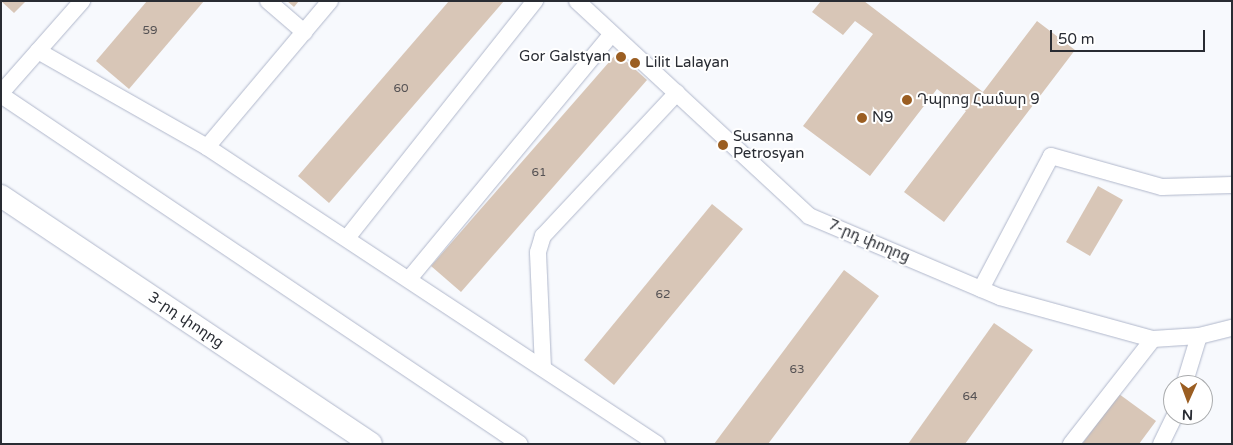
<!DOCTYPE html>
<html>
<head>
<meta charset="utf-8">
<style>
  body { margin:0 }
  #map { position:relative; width:1233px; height:445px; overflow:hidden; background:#f7f9fd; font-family:"Varela Round","Noto Sans Armenian",sans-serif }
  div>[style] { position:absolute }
  .building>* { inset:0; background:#d8c6b7 }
  .roads { filter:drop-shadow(0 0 1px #b0b7cb) drop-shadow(0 0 1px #b0b7cb) }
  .street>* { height:16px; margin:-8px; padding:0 8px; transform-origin:8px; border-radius:8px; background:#fff }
  .secondary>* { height:22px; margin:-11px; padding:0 11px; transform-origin:11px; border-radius:11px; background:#fff }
  .dots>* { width:14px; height:14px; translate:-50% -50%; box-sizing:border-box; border:2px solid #fff; border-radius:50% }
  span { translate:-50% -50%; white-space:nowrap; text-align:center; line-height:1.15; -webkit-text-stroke:4px #fff; paint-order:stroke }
  .number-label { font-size:12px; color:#555254 }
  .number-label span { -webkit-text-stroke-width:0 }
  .poi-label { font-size:15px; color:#292c33 }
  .right { translate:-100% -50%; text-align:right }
  .left { translate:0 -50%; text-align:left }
  .street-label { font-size:15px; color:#292c33 }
  .frame { position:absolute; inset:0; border:2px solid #292c33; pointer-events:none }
  .north { position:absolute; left:1163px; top:375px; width:50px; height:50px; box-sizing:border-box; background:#fff; border:1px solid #a9abad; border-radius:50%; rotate:182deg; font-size:14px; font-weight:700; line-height:20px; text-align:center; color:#292c33 }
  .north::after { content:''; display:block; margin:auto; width:18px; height:22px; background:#9b5e22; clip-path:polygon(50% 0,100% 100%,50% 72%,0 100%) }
  .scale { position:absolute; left:1050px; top:30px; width:155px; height:22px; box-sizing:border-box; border:2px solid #292c33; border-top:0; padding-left:6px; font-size:15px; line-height:18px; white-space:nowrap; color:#292c33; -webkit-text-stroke:4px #fff; paint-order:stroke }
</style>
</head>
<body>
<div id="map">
  <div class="building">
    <i style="clip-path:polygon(1px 1px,26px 1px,14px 13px)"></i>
    <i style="clip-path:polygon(147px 1px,204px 1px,129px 89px,96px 61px)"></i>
    <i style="clip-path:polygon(287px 1px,299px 1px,294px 7px)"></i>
    <i style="clip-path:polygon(449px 1px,504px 1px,329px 203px,298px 176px)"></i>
    <i style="clip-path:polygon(821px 1px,864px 1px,983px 92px,1037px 21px,1075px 50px,944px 222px,904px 192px,966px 111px,937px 89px,870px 176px,803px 126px,873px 34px,855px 21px,843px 35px,812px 12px)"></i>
    <i style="clip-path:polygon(617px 53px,647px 80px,461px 292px,431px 266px)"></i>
    <i style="clip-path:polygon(1098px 186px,1123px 200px,1090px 256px,1066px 242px)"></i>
    <i style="clip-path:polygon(712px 204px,743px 229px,614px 385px,584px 360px)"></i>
    <i style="clip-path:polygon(844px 270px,879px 296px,768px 444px,714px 444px)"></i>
    <i style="clip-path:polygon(994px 323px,1033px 350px,965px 444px,908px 444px)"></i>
    <i style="clip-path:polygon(1119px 394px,1156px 421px,1139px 444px,1082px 444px)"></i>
  </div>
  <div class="roads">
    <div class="street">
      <i style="left:268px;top:1px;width:48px;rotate:40.7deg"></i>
      <i style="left:577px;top:1px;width:316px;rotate:42.8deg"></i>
      <i style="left:809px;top:216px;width:207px;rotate:23deg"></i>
      <i style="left:1000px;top:297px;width:159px;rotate:15.4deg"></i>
      <i style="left:1153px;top:339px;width:46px;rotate:-3.7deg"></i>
      <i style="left:1199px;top:336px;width:34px;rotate:-14deg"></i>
      <i style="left:38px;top:51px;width:194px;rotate:29.6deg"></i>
      <i style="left:207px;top:147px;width:539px;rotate:33.42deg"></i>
      <i style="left:1px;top:93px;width:123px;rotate:-48.6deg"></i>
      <i style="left:1px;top:95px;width:625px;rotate:33.92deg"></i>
      <i style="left:207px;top:147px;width:191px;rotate:-49.9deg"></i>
      <i style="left:347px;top:238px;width:303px;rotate:-51.6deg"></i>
      <i style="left:409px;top:279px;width:318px;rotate:-50.4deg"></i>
      <i style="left:981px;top:289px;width:150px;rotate:-62.2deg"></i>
      <i style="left:1051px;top:156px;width:115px;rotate:15.6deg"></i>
      <i style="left:1162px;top:187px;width:70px;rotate:-1.6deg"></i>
      <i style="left:543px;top:368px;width:116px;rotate:-92.5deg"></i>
      <i style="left:538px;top:252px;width:17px;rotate:-73deg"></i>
      <i style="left:543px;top:236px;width:196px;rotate:-46.9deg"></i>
      <i style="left:1184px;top:385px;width:51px;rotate:-73deg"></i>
      <i style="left:1071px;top:444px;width:133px;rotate:-52deg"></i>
      <i style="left:1161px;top:444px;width:32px;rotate:-64deg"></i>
    </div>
    <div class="secondary">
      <i style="left:1px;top:196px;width:445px;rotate:33.8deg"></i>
    </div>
  </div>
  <div class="dots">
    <i style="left:621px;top:57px;background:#9b5e22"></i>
    <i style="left:635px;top:63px;background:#9b5e22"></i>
    <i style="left:907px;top:100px;background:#9b5e22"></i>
    <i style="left:862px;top:118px;background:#9b5e22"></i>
    <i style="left:723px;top:145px;background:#9b5e22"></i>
  </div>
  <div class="number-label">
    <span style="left:150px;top:31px">59</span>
    <span style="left:401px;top:89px">60</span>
    <span style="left:539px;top:173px">61</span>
    <span style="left:663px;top:295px">62</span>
    <span style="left:797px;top:370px">63</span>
    <span style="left:970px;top:397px">64</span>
  </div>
  <div class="poi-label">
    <span class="right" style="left:611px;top:57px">Gor Galstyan</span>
    <span class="left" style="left:645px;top:63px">Lilit Lalayan</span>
    <span class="left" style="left:917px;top:100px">Դպրոց Համար 9</span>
    <span class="left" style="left:872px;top:118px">N9</span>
    <span class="left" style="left:733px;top:145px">Susanna<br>Petrosyan</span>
  </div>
  <div class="street-label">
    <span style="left:869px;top:241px;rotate:23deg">7-րդ փողոց</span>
    <span style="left:186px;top:320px;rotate:34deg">3-րդ փողոց</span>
  </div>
  <div class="frame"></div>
  <div class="north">N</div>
  <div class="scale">50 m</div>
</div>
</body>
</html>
